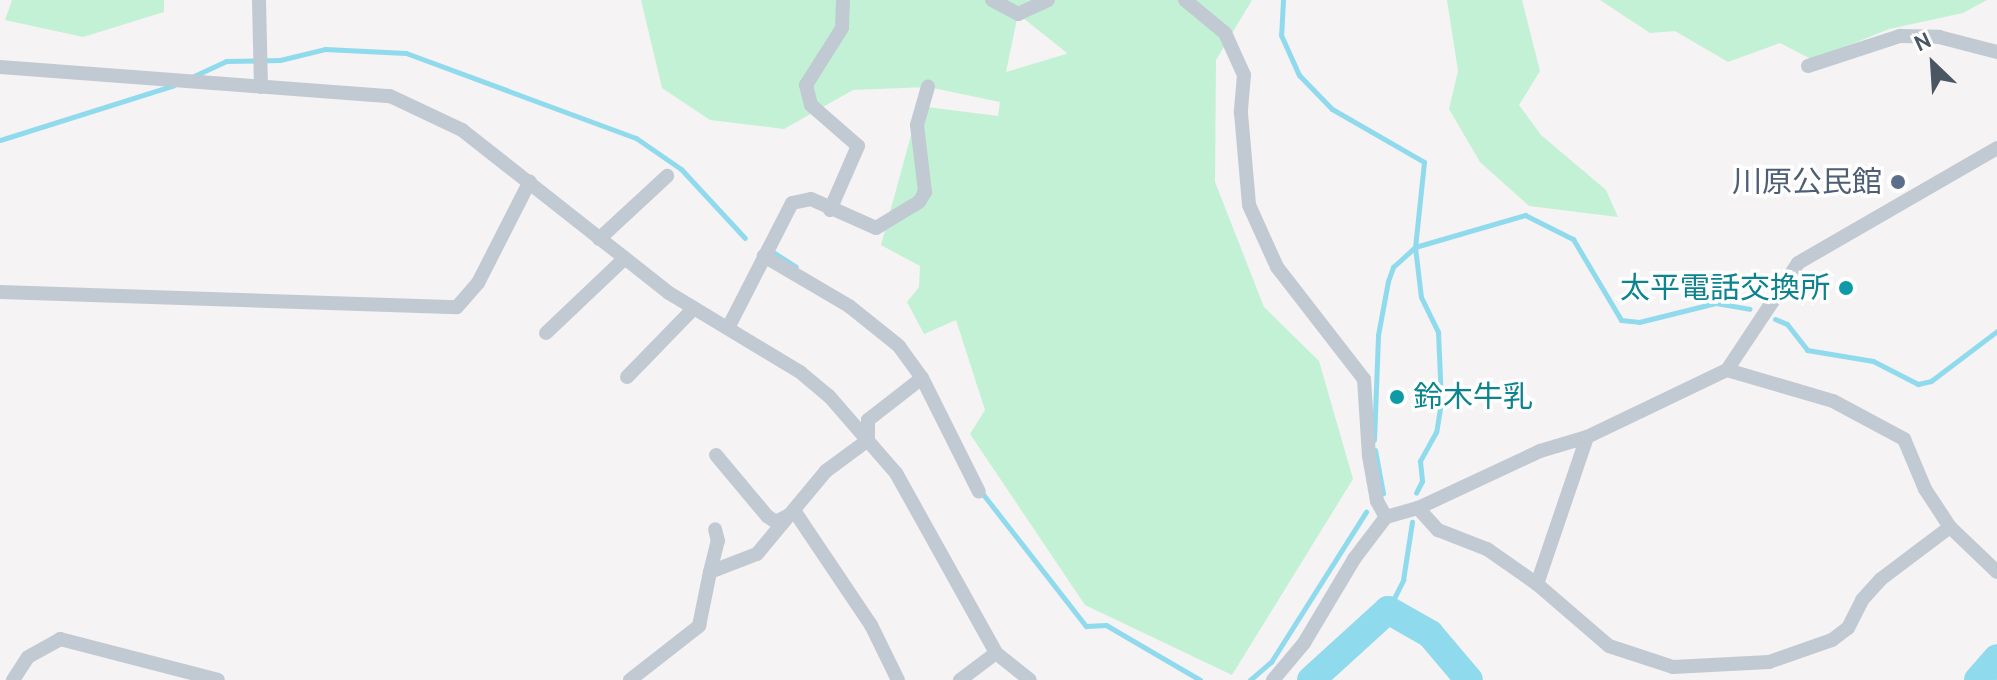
<!DOCTYPE html>
<html>
<head>
<meta charset="utf-8">
<style>
  body { margin:0 }
  #map { position:relative; width:1997px; height:680px; overflow:hidden; background:#f5f3f3; font-family:Cabin,"Noto Sans JP",sans-serif }
  div>[style] { position:absolute }
  .green>* { inset:0; background:#c3f1d5 }
  .stream>* { height:5px; margin:-2.5px; padding:0 2.5px; transform-origin:2.5px; border-radius:2.5px; background:#90daee }
  .river>* { height:28px; margin:-14px; padding:0 14px; transform-origin:14px; border-radius:14px; background:#90daee }
  .minor>* { height:14px; margin:-7px; padding:0 7px; transform-origin:7px; border-radius:7px; background:#c1cad2 }
  .dots>* { width:22px; height:22px; translate:-50% -50%; box-sizing:border-box; border:4px solid #fff; border-radius:50% }
  span { translate:-50% -50%; white-space:nowrap; text-align:center; line-height:1.15; -webkit-text-stroke:7px #fff; paint-order:stroke }
  .service-label { font-size:30px; color:#4e5e75 }
  .right { translate:-100% -50%; text-align:right }
  .culture-label { font-size:30px; color:#0d838f }
  .left { translate:0 -50%; text-align:left }
  .north { position:absolute; left:1893px; top:24px; width:80px; height:80px; -webkit-text-stroke:6px #fff; paint-order:stroke; rotate:335deg; font-size:22px; font-weight:700; line-height:32px; text-align:center; color:#4a5661 }
  .north::after { content:''; display:block; margin:auto; width:28px; height:36px; background:#4a5661; clip-path:polygon(50% 0,100% 100%,50% 72%,0 100%) }
</style>
</head>
<body>
<div id="map">
  <div class="green">
    <i style="clip-path:polygon(12px 0,164px 0,164px 12px,83px 37px,5px 20px)"></i>
    <i style="clip-path:polygon(evenodd,641px 0,1252px 0,1216px 60px,1215px 182px,1264px 307px,1319px 361px,1353px 479px,1232px 675px,1085px 605px,970px 434px,985px 410px,956px 320px,924px 334px,907px 302px,919px 287px,920px 266px,881px 245px,919px 106px,998px 116px,1000px 102px,928px 87px,853px 90px,784px 129px,710px 120px,662px 88px,641px 0,1018px 14px,1067px 53px,1066px 54px,1006px 72px,1018px 14px)"></i>
    <i style="clip-path:polygon(1447px 0,1522px 0,1540px 71px,1519px 105px,1541px 135px,1606px 190px,1618px 217px,1529px 206px,1480px 162px,1449px 109px,1458px 71px)"></i>
    <i style="clip-path:polygon(1600px 0,1987px 0,1963px 13px,1889px 29px,1813px 60px,1780px 43px,1728px 62px,1675px 31px,1650px 33px)"></i>
  </div>
  <div class="stream">
    <i style="left:1283px;top:0;width:35px;rotate:93deg"></i>
    <i style="left:1281px;top:35px;width:44px;rotate:65.8deg"></i>
    <i style="left:1299px;top:75px;width:47px;rotate:45.9deg"></i>
    <i style="left:1332px;top:109px;width:106px;rotate:29.9deg"></i>
    <i style="left:1424px;top:162px;width:85px;rotate:96deg"></i>
    <i style="left:1415px;top:247px;width:50px;rotate:83.2deg"></i>
    <i style="left:1421px;top:297px;width:39px;rotate:64deg"></i>
    <i style="left:1438px;top:332px;width:70px;rotate:87.5deg"></i>
    <i style="left:1441px;top:402px;width:30px;rotate:99deg"></i>
    <i style="left:1436px;top:432px;width:33px;rotate:119deg"></i>
    <i style="left:1420px;top:461px;width:20px;rotate:84deg"></i>
    <i style="left:1422px;top:481px;width:13px;rotate:117deg"></i>
    <i style="left:194px;top:76px;width:35px;rotate:-25deg"></i>
    <i style="left:226px;top:61px;width:54px;rotate:-1.1deg"></i>
    <i style="left:280px;top:60px;width:46px;rotate:-13.7deg"></i>
    <i style="left:325px;top:49px;width:81px;rotate:2.8deg"></i>
    <i style="left:406px;top:53px;width:245px;rotate:20.3deg"></i>
    <i style="left:636px;top:138px;width:55px;rotate:34.6deg"></i>
    <i style="left:681px;top:169px;width:94px;rotate:47.2deg"></i>
    <i style="left:0;top:140px;width:182px;rotate:-17.5deg"></i>
    <i style="left:773px;top:252px;width:27px;rotate:33deg"></i>
    <i style="left:1775px;top:319px;width:13px;rotate:23deg"></i>
    <i style="left:1787px;top:324px;width:33px;rotate:52deg"></i>
    <i style="left:1807px;top:350px;width:67px;rotate:9.5deg"></i>
    <i style="left:1873px;top:361px;width:51px;rotate:27.1deg"></i>
    <i style="left:1918px;top:384px;width:13px;rotate:-13deg"></i>
    <i style="left:1931px;top:381px;width:83px;rotate:-37.1deg"></i>
    <i style="left:1374px;top:440px;width:105px;rotate:-87.8deg"></i>
    <i style="left:1378px;top:335px;width:55px;rotate:-79.5deg"></i>
    <i style="left:1388px;top:281px;width:15px;rotate:-70deg"></i>
    <i style="left:1393px;top:267px;width:30px;rotate:-42deg"></i>
    <i style="left:1415px;top:247px;width:115px;rotate:-16.2deg"></i>
    <i style="left:1525px;top:215px;width:54px;rotate:26.6deg"></i>
    <i style="left:1573px;top:239px;width:94px;rotate:59.3deg"></i>
    <i style="left:1621px;top:320px;width:18px;rotate:6deg"></i>
    <i style="left:1639px;top:322px;width:79px;rotate:-13.9deg"></i>
    <i style="left:1716px;top:303px;width:34px;rotate:10deg"></i>
    <i style="left:1375px;top:450px;width:44px;rotate:79.5deg"></i>
    <i style="left:982px;top:493px;width:169px;rotate:52deg"></i>
    <i style="left:1086px;top:626px;width:20px;rotate:-3deg"></i>
    <i style="left:1106px;top:625px;width:109px;rotate:30.3deg"></i>
    <i style="left:1388px;top:610px;width:34px;rotate:-63deg"></i>
    <i style="left:1403px;top:580px;width:59px;rotate:-81.2deg"></i>
    <i style="left:1250px;top:680px;width:28px;rotate:-41deg"></i>
    <i style="left:1271px;top:662px;width:178px;rotate:-57.7deg"></i>
  </div>
  <div class="river">
    <i style="left:1311px;top:680px;width:104px;rotate:-42.3deg"></i>
    <i style="left:1388px;top:610px;width:48px;rotate:29.7deg"></i>
    <i style="left:1430px;top:634px;width:60px;rotate:49.7deg"></i>
    <i style="left:1978px;top:680px;width:29px;rotate:-49deg"></i>
  </div>
  <div class="minor">
    <i style="left:259px;top:0;width:87px;rotate:88.7deg"></i>
    <i style="left:992px;top:0;width:30px;rotate:28deg"></i>
    <i style="left:1018px;top:14px;width:33px;rotate:-25deg"></i>
    <i style="left:1185px;top:0;width:52px;rotate:39.5deg"></i>
    <i style="left:1225px;top:33px;width:46px;rotate:65.7deg"></i>
    <i style="left:1244px;top:75px;width:38px;rotate:95deg"></i>
    <i style="left:1241px;top:113px;width:92px;rotate:85deg"></i>
    <i style="left:1249px;top:205px;width:68px;rotate:65.7deg"></i>
    <i style="left:1277px;top:267px;width:142px;rotate:52.2deg"></i>
    <i style="left:1364px;top:379px;width:77px;rotate:86.3deg"></i>
    <i style="left:1369px;top:456px;width:46px;rotate:79.9deg"></i>
    <i style="left:1377px;top:501px;width:18px;rotate:61deg"></i>
    <i style="left:1808px;top:66px;width:97px;rotate:-18.1deg"></i>
    <i style="left:1900px;top:36px;width:39px;rotate:1deg"></i>
    <i style="left:1939px;top:37px;width:60px;rotate:14.5deg"></i>
    <i style="left:0;top:67px;width:391px;rotate:4.3deg"></i>
    <i style="left:390px;top:96px;width:80px;rotate:25.3deg"></i>
    <i style="left:462px;top:130px;width:263px;rotate:38.2deg"></i>
    <i style="left:669px;top:293px;width:153px;rotate:31.1deg"></i>
    <i style="left:800px;top:372px;width:38px;rotate:40deg"></i>
    <i style="left:829px;top:396px;width:102px;rotate:49deg"></i>
    <i style="left:896px;top:473px;width:206px;rotate:60.9deg"></i>
    <i style="left:996px;top:653px;width:43px;rotate:38.5deg"></i>
    <i style="left:830px;top:210px;width:70px;rotate:-66.4deg"></i>
    <i style="left:858px;top:146px;width:62px;rotate:-138.9deg"></i>
    <i style="left:811px;top:105px;width:21px;rotate:-104deg"></i>
    <i style="left:806px;top:85px;width:67px;rotate:-57.7deg"></i>
    <i style="left:842px;top:28px;width:28px;rotate:-88deg"></i>
    <i style="left:599px;top:239px;width:93px;rotate:-42.8deg"></i>
    <i style="left:0;top:292px;width:457px;rotate:1.9deg"></i>
    <i style="left:457px;top:307px;width:32px;rotate:-49deg"></i>
    <i style="left:478px;top:283px;width:114px;rotate:-63deg"></i>
    <i style="left:728px;top:328px;width:140px;rotate:-62.9deg"></i>
    <i style="left:792px;top:203px;width:19px;rotate:-12deg"></i>
    <i style="left:811px;top:199px;width:71px;rotate:24deg"></i>
    <i style="left:876px;top:228px;width:50px;rotate:-31.2deg"></i>
    <i style="left:919px;top:202px;width:12px;rotate:-59deg"></i>
    <i style="left:925px;top:192px;width:67px;rotate:-96.8deg"></i>
    <i style="left:917px;top:125px;width:40px;rotate:-74deg"></i>
    <i style="left:546px;top:333px;width:108px;rotate:-43.5deg"></i>
    <i style="left:1727px;top:370px;width:110px;rotate:16.3deg"></i>
    <i style="left:1833px;top:401px;width:81px;rotate:28.2deg"></i>
    <i style="left:1904px;top:439px;width:54px;rotate:67.2deg"></i>
    <i style="left:1925px;top:489px;width:45px;rotate:56.7deg"></i>
    <i style="left:1950px;top:527px;width:65px;rotate:43.8deg"></i>
    <i style="left:627px;top:377px;width:96px;rotate:-45.8deg"></i>
    <i style="left:922px;top:378px;width:127px;rotate:63.4deg"></i>
    <i style="left:716px;top:455px;width:80px;rotate:50.1deg"></i>
    <i style="left:767px;top:516px;width:11px;rotate:34deg"></i>
    <i style="left:776px;top:522px;width:21px;rotate:-28deg"></i>
    <i style="left:795px;top:512px;width:136px;rotate:56.1deg"></i>
    <i style="left:871px;top:625px;width:61px;rotate:63.9deg"></i>
    <i style="left:1418px;top:508px;width:30px;rotate:48deg"></i>
    <i style="left:1438px;top:530px;width:53px;rotate:21.2deg"></i>
    <i style="left:1487px;top:549px;width:61px;rotate:35deg"></i>
    <i style="left:1537px;top:584px;width:95px;rotate:40.7deg"></i>
    <i style="left:1609px;top:646px;width:67px;rotate:18.2deg"></i>
    <i style="left:1673px;top:667px;width:96px;rotate:-3deg"></i>
    <i style="left:1769px;top:662px;width:67px;rotate:-19.2deg"></i>
    <i style="left:1832px;top:640px;width:20px;rotate:-37deg"></i>
    <i style="left:1848px;top:628px;width:31px;rotate:-63deg"></i>
    <i style="left:1862px;top:600px;width:28px;rotate:-48deg"></i>
    <i style="left:1881px;top:579px;width:86px;rotate:-37deg"></i>
    <i style="left:710px;top:572px;width:32px;rotate:-76deg"></i>
    <i style="left:718px;top:541px;width:12px;rotate:-104deg"></i>
    <i style="left:1537px;top:584px;width:155px;rotate:-71.2deg"></i>
    <i style="left:13px;top:680px;width:27px;rotate:-57deg"></i>
    <i style="left:28px;top:657px;width:37px;rotate:-29deg"></i>
    <i style="left:60px;top:639px;width:163px;rotate:14.5deg"></i>
    <i style="left:630px;top:680px;width:88px;rotate:-38deg"></i>
    <i style="left:699px;top:626px;width:55px;rotate:-78.5deg"></i>
    <i style="left:710px;top:572px;width:50px;rotate:-21deg"></i>
    <i style="left:757px;top:554px;width:108px;rotate:-50.3deg"></i>
    <i style="left:826px;top:471px;width:52px;rotate:-36.4deg"></i>
    <i style="left:868px;top:440px;width:20px;rotate:-90deg"></i>
    <i style="left:868px;top:420px;width:68px;rotate:-37.9deg"></i>
    <i style="left:922px;top:378px;width:39px;rotate:-126deg"></i>
    <i style="left:899px;top:346px;width:64px;rotate:-141.3deg"></i>
    <i style="left:849px;top:306px;width:99px;rotate:-149.5deg"></i>
    <i style="left:960px;top:680px;width:45px;rotate:-36.9deg"></i>
    <i style="left:1273px;top:680px;width:48px;rotate:-50deg"></i>
    <i style="left:1304px;top:643px;width:98px;rotate:-59.2deg"></i>
    <i style="left:1354px;top:559px;width:53px;rotate:-52.7deg"></i>
    <i style="left:1386px;top:517px;width:33px;rotate:-16deg"></i>
    <i style="left:1418px;top:508px;width:135px;rotate:-25deg"></i>
    <i style="left:1540px;top:451px;width:49px;rotate:-16.6deg"></i>
    <i style="left:1587px;top:437px;width:155px;rotate:-25.6deg"></i>
    <i style="left:1727px;top:370px;width:128px;rotate:-56.4deg"></i>
    <i style="left:1798px;top:263px;width:230px;rotate:-30deg"></i>
  </div>
  <div class="dots">
    <i style="left:1898px;top:182px;background:#5c6f8a"></i>
    <i style="left:1846px;top:288px;background:#0f9aa8"></i>
    <i style="left:1397px;top:397px;background:#0f9aa8"></i>
  </div>
  <div class="service-label">
    <span class="right" style="left:1882px;top:182px">川原公民館</span>
  </div>
  <div class="culture-label">
    <span class="right" style="left:1830px;top:288px">太平電話交換所</span>
    <span class="left" style="left:1413px;top:397px">鈴木牛乳</span>
  </div>
  <div class="north">N</div>
</div>
</body>
</html>
